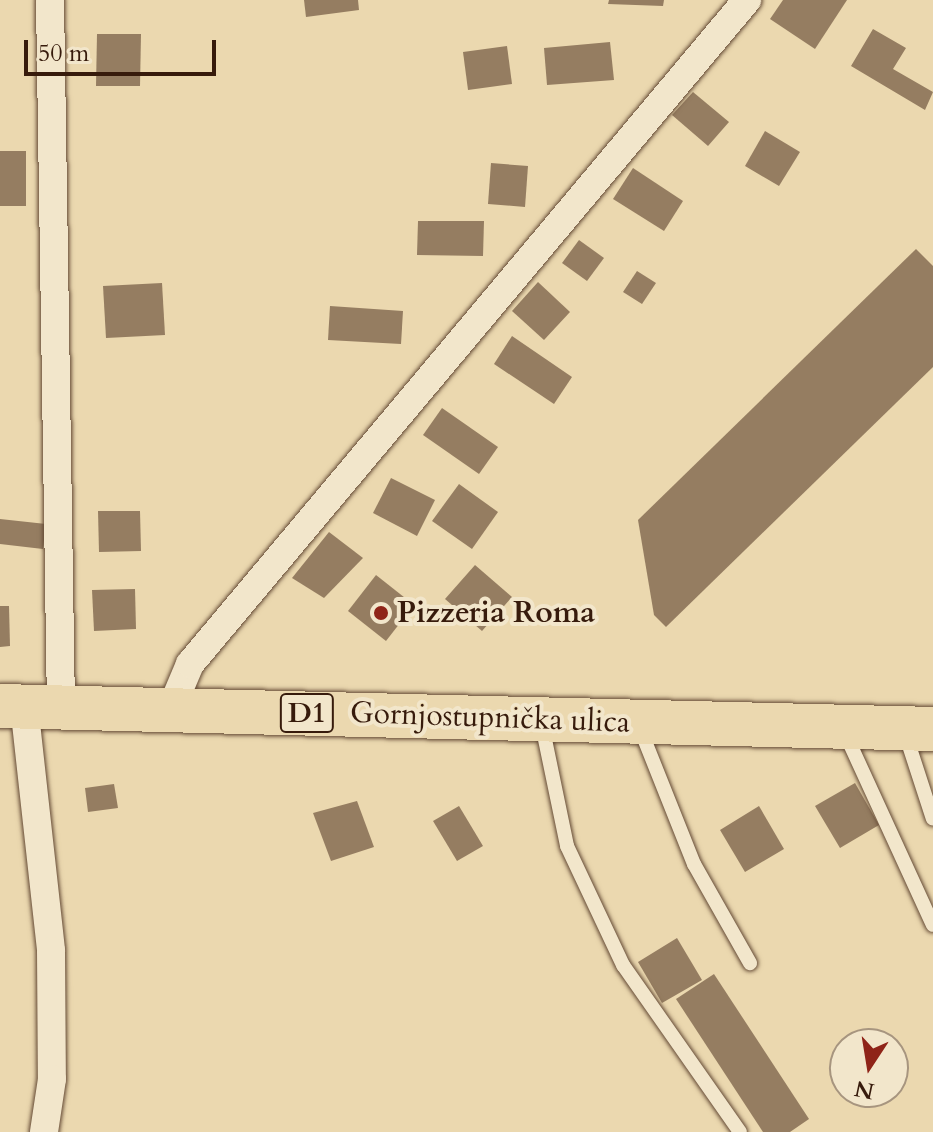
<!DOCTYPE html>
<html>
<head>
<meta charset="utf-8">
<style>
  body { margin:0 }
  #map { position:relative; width:933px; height:1132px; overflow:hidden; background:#ebd8af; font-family:Cardo,serif }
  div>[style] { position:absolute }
  .building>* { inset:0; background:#957d61 }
  .roads { filter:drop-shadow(0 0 2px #644a35) drop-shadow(0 0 2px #644a35) }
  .lane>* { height:14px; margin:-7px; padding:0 7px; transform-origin:7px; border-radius:7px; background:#f2e6cb }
  .street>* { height:28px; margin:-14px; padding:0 14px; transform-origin:14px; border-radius:14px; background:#f2e6cb }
  .primary>* { height:44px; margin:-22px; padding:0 22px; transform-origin:22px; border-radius:22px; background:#ebd8af }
  .dots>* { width:22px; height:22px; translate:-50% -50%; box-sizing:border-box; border:4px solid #f2e6cb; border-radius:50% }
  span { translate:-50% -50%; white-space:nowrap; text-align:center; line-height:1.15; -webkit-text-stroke:8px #f2e6cb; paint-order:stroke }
  .shield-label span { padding:2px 6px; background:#f2e6cb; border:2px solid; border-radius:6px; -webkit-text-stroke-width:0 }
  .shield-label { font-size:28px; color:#371b0c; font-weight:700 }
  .poi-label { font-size:30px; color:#371b0c; font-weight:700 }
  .left { translate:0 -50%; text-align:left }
  .street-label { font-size:30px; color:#371b0c }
  .north { position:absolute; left:829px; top:1028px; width:80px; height:80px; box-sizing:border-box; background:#f2e6cb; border:2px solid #a7957f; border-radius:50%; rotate:192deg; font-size:22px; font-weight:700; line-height:32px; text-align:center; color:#371b0c }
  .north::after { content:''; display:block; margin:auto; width:28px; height:36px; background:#8f2418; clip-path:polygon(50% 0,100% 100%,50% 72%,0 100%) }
  .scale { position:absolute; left:24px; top:40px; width:192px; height:36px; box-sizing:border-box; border:4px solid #371b0c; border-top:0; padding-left:10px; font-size:24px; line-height:28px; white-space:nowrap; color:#371b0c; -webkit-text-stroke:6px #f2e6cb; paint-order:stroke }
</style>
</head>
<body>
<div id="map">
  <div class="building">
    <i style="clip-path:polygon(304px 0,358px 0,359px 10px,306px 17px)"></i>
    <i style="clip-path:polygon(609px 0,664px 0,663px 6px,608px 4px)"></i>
    <i style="clip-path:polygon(783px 0,847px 0,815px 49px,770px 19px)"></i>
    <i style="clip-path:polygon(873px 29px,906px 48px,893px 69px,933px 92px,925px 110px,851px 66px)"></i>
    <i style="clip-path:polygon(97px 34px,141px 34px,140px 86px,96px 86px)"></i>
    <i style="clip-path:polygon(610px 42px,614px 80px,547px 85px,544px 48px)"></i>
    <i style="clip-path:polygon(507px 46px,512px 84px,468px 90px,463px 52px)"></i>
    <i style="clip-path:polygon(693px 92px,729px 122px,708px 146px,672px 115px)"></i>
    <i style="clip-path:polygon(765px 131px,800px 152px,779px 186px,745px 166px)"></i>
    <i style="clip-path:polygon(0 151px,26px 151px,26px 206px,0 206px)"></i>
    <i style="clip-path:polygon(491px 163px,528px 166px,525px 207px,488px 204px)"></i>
    <i style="clip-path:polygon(633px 168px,683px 201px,664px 231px,613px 199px)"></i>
    <i style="clip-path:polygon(418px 221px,484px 221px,483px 256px,417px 255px)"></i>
    <i style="clip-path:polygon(579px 240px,604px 258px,587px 281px,562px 263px)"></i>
    <i style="clip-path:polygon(916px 249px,933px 266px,933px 367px,666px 627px,654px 615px,638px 520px)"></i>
    <i style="clip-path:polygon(637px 271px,656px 283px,642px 304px,623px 292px)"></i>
    <i style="clip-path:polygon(538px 282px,570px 312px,544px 340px,512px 311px)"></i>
    <i style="clip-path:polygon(162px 283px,165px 335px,106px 338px,103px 286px)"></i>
    <i style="clip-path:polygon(330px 306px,403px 311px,401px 344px,328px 340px)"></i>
    <i style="clip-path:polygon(512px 336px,572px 377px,554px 404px,494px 364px)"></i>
    <i style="clip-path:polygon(442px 408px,498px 447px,479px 474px,423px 435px)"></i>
    <i style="clip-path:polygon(391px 478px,435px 500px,417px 536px,373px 513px)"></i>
    <i style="clip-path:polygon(459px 484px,498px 512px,472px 549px,432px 521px)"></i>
    <i style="clip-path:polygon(98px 511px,140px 511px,141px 551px,99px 552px)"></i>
    <i style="clip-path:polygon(0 519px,46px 524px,43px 549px,0 544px)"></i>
    <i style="clip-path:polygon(329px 532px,363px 558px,324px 598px,292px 578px)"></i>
    <i style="clip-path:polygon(475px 565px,512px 597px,482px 631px,445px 599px)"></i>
    <i style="clip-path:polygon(376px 575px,414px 605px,386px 641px,348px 611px)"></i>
    <i style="clip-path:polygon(135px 589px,136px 629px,94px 631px,92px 590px)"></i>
    <i style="clip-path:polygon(0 606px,9px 606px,10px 646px,0 647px)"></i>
    <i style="clip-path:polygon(855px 783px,879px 825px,840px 848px,815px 806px)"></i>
    <i style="clip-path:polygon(114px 784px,118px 808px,88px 812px,85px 788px)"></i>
    <i style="clip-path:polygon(357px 801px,374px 847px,331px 861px,313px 813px)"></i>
    <i style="clip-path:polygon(459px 806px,483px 846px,457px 861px,433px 821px)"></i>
    <i style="clip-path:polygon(759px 806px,784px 849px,745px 872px,720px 830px)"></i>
    <i style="clip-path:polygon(677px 938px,702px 980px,662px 1003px,638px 962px)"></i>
    <i style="clip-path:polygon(714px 974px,809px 1119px,790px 1132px,763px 1132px,676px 999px)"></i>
  </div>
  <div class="roads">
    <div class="lane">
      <i style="left:542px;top:725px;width:124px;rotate:78.3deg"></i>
      <i style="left:567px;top:846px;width:132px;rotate:64.8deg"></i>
      <i style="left:623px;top:965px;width:204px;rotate:55deg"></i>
      <i style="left:639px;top:726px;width:149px;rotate:68.3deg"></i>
      <i style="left:694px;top:864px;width:114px;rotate:60.5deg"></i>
      <i style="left:845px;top:733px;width:211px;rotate:65.4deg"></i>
      <i style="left:905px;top:733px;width:90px;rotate:72deg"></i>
    </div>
    <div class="street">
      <i style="left:50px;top:0;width:707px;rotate:89.11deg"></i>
      <i style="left:24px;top:705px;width:247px;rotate:83.7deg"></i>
      <i style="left:51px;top:951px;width:128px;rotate:89.6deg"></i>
      <i style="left:52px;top:1079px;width:54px;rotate:98.6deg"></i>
      <i style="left:171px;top:709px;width:49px;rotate:-67.1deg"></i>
      <i style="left:190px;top:664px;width:867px;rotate:-50.01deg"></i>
    </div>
    <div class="primary">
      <i style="left:0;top:706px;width:933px;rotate:1.41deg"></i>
    </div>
  </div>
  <div class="dots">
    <i style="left:381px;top:613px;background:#8f2418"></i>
  </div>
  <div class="shield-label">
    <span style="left:307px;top:713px">D1</span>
  </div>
  <div class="poi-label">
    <span class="left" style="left:397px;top:613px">Pizzeria Roma</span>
  </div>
  <div class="street-label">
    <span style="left:490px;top:718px;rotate:2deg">Gornjostupnička ulica</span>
  </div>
  <div class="north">N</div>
  <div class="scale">50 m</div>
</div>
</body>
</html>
